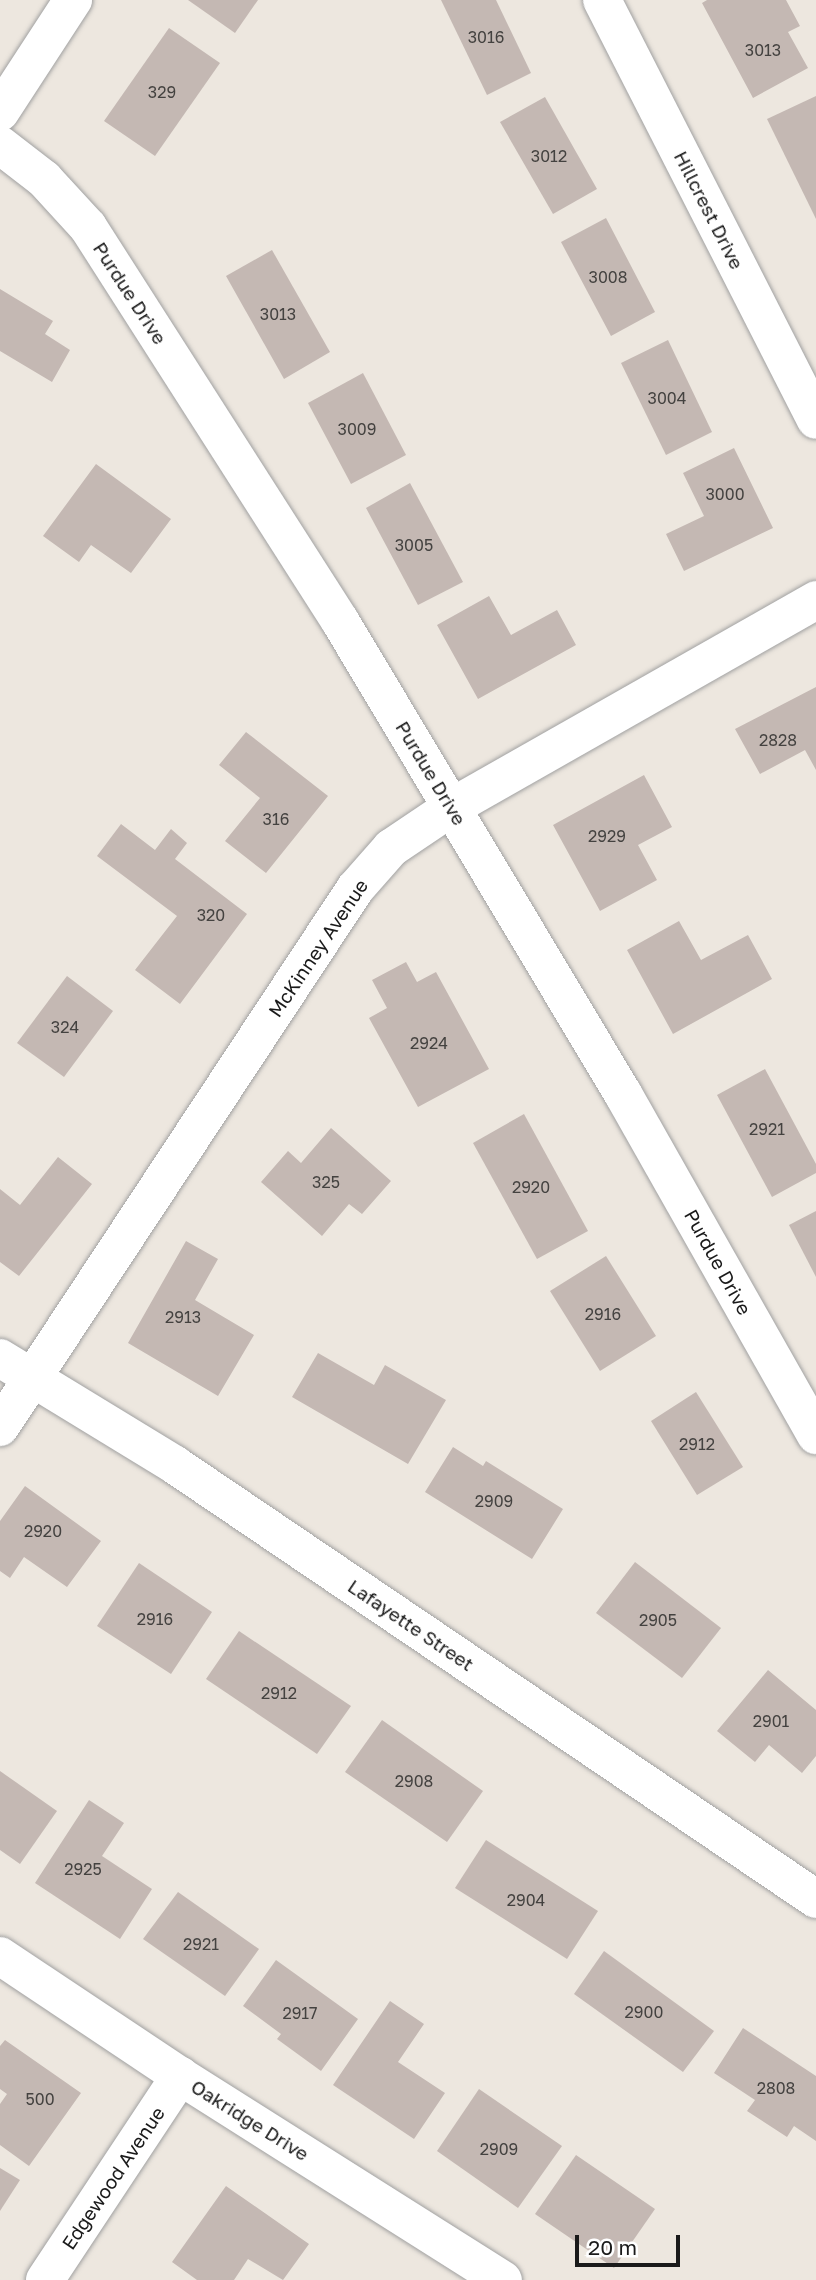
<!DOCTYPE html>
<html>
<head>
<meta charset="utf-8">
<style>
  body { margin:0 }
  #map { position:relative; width:816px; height:2280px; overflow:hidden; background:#ede7df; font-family:"Golos Text",sans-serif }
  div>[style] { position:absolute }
  .building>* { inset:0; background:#c4b8b3 }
  .roads { filter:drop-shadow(0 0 2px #a1a1a1) drop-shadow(0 0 2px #a1a1a1) }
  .minor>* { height:38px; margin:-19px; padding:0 19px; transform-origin:19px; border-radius:19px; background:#fff }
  span { translate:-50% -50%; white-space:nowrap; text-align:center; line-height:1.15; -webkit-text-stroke:7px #fff; paint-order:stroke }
  .number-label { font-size:16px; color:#444240 }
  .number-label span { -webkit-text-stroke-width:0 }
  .street-label { font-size:19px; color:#1a1a1a }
  .scale { position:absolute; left:575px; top:2235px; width:105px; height:32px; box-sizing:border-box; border:4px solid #1a1a1a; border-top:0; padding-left:9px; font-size:21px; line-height:24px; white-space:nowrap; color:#1a1a1a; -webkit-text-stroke:5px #fff; paint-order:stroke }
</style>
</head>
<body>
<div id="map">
  <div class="building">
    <i style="clip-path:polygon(188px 0,258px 0,235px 33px)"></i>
    <i style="clip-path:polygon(441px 0,496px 0,531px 73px,487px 95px)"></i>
    <i style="clip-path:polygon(707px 0,786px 0,800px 26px,788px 32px,808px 68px,753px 98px,702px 3px)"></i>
    <i style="clip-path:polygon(169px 28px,220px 63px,155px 156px,104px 121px)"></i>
    <i style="clip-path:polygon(816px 96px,816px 219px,767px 119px)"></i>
    <i style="clip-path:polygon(545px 97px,597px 189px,553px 214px,500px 122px)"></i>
    <i style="clip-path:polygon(606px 218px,655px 312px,611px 336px,561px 242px)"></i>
    <i style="clip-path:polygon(272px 250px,330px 352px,284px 379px,226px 276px)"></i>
    <i style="clip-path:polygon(0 289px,53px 321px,45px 334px,70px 350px,52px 382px,0 351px)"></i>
    <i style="clip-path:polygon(668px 340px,712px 432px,666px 455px,621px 363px)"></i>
    <i style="clip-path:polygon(363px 373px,406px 455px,351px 484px,308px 403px)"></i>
    <i style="clip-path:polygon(734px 448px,773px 528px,684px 571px,666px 534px,704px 516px,683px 473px)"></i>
    <i style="clip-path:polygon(96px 464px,171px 519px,131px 573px,91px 545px,79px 562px,43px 536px)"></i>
    <i style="clip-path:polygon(410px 483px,463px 582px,418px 605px,366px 508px)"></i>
    <i style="clip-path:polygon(489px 596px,511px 635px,557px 610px,576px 645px,478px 699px,437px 625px)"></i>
    <i style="clip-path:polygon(816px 687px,816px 770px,805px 750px,760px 774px,735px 729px)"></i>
    <i style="clip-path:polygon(246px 732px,328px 796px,266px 873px,225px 841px,260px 798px,219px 765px)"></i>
    <i style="clip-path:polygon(644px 775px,672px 827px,638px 845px,657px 880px,600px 911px,553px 825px)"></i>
    <i style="clip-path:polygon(121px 824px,155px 850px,171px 829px,187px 843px,175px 859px,247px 914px,180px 1004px,135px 970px,177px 916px,97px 856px)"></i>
    <i style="clip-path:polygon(679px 921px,701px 960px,748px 935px,772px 979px,673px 1034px,627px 950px)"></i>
    <i style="clip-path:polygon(406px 962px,417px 982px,436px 972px,489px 1069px,418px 1107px,369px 1018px,387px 1008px,372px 980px)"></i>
    <i style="clip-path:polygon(67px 976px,113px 1011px,64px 1077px,17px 1043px)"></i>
    <i style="clip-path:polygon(765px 1069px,816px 1164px,816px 1173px,772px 1197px,717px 1095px)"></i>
    <i style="clip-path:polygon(524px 1114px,588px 1231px,537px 1259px,473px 1143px)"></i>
    <i style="clip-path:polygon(331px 1128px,391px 1181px,362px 1214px,349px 1204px,322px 1236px,261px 1182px,288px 1151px,301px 1163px)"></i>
    <i style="clip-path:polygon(58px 1157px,92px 1184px,19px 1276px,0 1262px,0 1189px,20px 1205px)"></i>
    <i style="clip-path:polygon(816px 1211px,816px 1277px,789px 1225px)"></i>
    <i style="clip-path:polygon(186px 1241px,218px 1259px,195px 1300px,254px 1335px,218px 1396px,128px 1343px)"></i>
    <i style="clip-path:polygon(606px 1256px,656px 1336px,600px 1371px,550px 1291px)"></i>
    <i style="clip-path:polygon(318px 1353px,374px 1385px,385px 1365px,446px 1400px,408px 1464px,292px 1397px)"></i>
    <i style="clip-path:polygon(696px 1392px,743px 1467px,697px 1495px,651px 1421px)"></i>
    <i style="clip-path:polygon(453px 1447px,483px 1466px,486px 1461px,563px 1509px,532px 1559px,425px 1492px)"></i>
    <i style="clip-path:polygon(25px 1486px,101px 1541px,67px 1587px,24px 1557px,10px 1578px,0 1571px,0 1521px)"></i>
    <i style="clip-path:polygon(635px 1562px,721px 1628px,682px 1678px,596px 1613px)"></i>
    <i style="clip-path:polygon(139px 1563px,212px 1612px,171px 1674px,97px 1626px)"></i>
    <i style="clip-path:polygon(239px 1631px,351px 1706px,317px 1754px,206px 1679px)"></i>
    <i style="clip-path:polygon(768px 1670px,816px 1710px,816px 1756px,802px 1773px,769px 1745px,755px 1762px,717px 1731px)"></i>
    <i style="clip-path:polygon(382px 1720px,483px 1791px,447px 1842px,345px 1772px)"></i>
    <i style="clip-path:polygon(0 1771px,57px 1811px,20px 1864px,0 1850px)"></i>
    <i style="clip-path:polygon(89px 1800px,124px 1823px,102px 1856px,152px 1889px,120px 1939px,35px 1883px)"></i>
    <i style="clip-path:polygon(486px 1840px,598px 1911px,567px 1959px,455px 1888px)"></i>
    <i style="clip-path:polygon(178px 1892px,259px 1949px,225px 1996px,143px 1939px)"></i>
    <i style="clip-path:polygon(604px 1951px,714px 2031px,683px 2072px,574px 1994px)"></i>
    <i style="clip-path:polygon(276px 1960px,358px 2019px,321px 2071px,277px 2039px,281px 2034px,243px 2006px)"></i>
    <i style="clip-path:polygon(390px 2001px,424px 2024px,398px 2062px,445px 2093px,414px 2139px,333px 2085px)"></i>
    <i style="clip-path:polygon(743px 2028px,816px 2076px,816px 2141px,794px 2126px,787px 2137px,747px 2111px,755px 2100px,714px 2073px)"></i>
    <i style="clip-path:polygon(5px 2040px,81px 2093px,29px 2166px,0 2145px,0 2104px,7px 2094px,0 2089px,0 2046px)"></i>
    <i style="clip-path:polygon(479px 2089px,562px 2146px,518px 2208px,437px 2151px)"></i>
    <i style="clip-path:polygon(576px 2155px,655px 2209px,614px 2268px,535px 2214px)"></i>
    <i style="clip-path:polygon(0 2168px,20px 2180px,0 2211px)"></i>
    <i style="clip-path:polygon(226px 2186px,309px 2244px,283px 2280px,248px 2259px,234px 2280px,197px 2280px,172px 2262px)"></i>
  </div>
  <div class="roads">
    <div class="minor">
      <i style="left:602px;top:0;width:471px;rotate:63deg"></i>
      <i style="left:0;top:112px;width:134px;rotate:-56.9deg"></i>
      <i style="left:0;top:145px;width:56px;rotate:37.7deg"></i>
      <i style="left:44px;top:179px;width:65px;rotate:47.5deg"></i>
      <i style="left:88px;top:227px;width:468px;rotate:57.4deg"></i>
      <i style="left:340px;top:621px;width:551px;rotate:59.11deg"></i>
      <i style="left:623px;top:1094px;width:392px;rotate:60.5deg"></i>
      <i style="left:0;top:1358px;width:205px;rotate:31.4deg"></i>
      <i style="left:175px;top:1465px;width:774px;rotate:34.1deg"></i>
      <i style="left:0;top:1427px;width:645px;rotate:-56.58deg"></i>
      <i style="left:355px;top:889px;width:55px;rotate:-48.7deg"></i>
      <i style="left:391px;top:848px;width:73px;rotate:-33.9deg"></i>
      <i style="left:452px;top:807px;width:419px;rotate:-29.6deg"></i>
      <i style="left:0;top:1956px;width:216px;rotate:33.7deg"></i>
      <i style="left:180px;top:2076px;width:382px;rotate:32.3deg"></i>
      <i style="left:45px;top:2280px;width:245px;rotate:-56.5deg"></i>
    </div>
  </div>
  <div class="number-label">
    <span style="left:486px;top:37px">3016</span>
    <span style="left:763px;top:50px">3013</span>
    <span style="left:162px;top:92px">329</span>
    <span style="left:549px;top:156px">3012</span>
    <span style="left:608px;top:277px">3008</span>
    <span style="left:278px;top:314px">3013</span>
    <span style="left:667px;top:398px">3004</span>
    <span style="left:357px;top:429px">3009</span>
    <span style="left:725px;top:494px">3000</span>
    <span style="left:414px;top:545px">3005</span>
    <span style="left:778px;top:740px">2828</span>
    <span style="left:276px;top:819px">316</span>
    <span style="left:607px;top:836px">2929</span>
    <span style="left:211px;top:915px">320</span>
    <span style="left:65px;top:1027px">324</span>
    <span style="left:429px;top:1043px">2924</span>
    <span style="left:767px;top:1129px">2921</span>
    <span style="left:326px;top:1182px">325</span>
    <span style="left:531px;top:1187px">2920</span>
    <span style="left:603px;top:1314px">2916</span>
    <span style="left:183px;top:1317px">2913</span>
    <span style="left:697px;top:1444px">2912</span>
    <span style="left:494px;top:1501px">2909</span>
    <span style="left:43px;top:1531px">2920</span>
    <span style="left:155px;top:1619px">2916</span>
    <span style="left:658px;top:1620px">2905</span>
    <span style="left:279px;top:1693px">2912</span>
    <span style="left:771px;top:1721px">2901</span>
    <span style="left:414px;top:1781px">2908</span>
    <span style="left:83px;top:1869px">2925</span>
    <span style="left:526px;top:1900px">2904</span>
    <span style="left:201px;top:1944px">2921</span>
    <span style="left:644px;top:2012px">2900</span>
    <span style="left:300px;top:2013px">2917</span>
    <span style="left:776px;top:2088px">2808</span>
    <span style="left:40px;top:2099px">500</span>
    <span style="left:499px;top:2149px">2909</span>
  </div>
  <div class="street-label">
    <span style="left:709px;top:210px;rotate:63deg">Hillcrest Drive</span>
    <span style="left:130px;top:293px;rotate:57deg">Purdue Drive</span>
    <span style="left:431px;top:773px;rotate:59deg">Purdue Drive</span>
    <span style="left:318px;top:948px;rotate:-56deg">McKinney Avenue</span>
    <span style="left:718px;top:1262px;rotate:61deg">Purdue Drive</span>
    <span style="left:411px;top:1625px;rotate:34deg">Lafayette Street</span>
    <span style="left:250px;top:2120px;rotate:32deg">Oakridge Drive</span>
    <span style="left:113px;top:2178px;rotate:-56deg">Edgewood Avenue</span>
  </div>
  <div class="scale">20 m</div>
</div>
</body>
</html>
